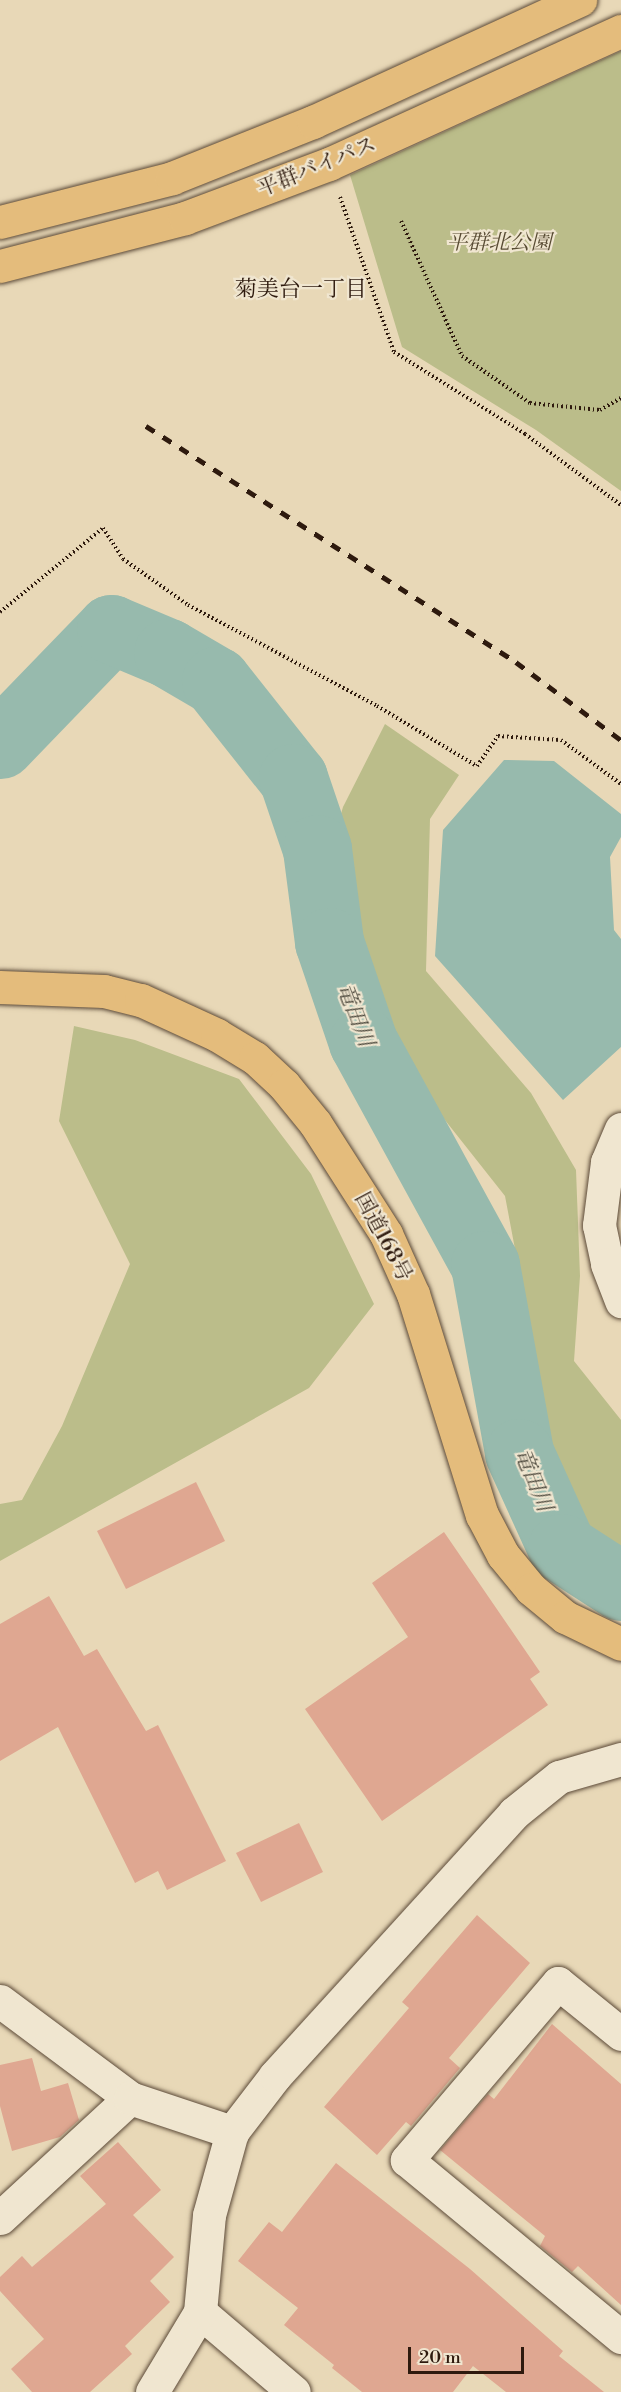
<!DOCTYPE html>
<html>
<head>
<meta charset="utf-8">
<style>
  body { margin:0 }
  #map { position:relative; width:621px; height:2392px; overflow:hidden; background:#e8d8b7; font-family:"Libre Bodoni","Noto Serif JP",serif }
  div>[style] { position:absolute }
  .green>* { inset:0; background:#bbbd8a }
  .water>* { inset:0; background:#97baad }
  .river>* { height:69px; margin:-34.5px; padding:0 34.5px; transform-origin:34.5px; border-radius:34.5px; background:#97baad }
  .building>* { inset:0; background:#dfa791 }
  .path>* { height:4px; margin-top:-2px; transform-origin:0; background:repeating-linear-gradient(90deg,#2e1a0e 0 1.5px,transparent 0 4.5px) }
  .roads { filter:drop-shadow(0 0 2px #5c4a38) drop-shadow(0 0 2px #5c4a38) }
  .street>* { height:33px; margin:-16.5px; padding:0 16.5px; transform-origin:16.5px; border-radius:16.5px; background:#f0e6d0 }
  .secondary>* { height:33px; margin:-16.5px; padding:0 16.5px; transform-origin:16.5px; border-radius:16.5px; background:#f0e6d0 }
  .highway>* { height:33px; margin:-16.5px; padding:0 16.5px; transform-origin:16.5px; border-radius:16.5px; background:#e4bc7c }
  .rail>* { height:4.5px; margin-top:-2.25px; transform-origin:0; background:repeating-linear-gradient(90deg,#2e1a0e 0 10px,transparent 0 20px) }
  span { translate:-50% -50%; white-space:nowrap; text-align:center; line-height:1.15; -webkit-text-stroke:4.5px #f0e6d0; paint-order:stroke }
  .street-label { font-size:21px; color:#2e1a0e }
  .park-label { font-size:21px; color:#584b33; font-style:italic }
  .neighbourhood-label { font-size:22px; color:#2e1a0e }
  .water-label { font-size:22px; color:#4e4a3e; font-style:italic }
  .scale { position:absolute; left:408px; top:2347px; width:116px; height:27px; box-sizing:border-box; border:3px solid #2e1a0e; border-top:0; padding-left:8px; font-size:18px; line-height:21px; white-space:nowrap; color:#2e1a0e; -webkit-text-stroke:4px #f0e6d0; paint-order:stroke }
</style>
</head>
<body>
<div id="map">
  <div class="green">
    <i style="clip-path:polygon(621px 51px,621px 491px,536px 430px,402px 347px,350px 175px)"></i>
    <i style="clip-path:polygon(385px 724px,459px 775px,430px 819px,426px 971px,531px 1093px,576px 1170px,580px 1276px,574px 1361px,621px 1420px,621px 1569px,575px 1539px,534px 1450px,510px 1333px,518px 1265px,505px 1196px,388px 1048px,349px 958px,329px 854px,343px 807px)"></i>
    <i style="clip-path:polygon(74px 1026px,135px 1040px,239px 1079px,311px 1174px,374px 1304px,309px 1388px,0 1561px,0 1504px,22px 1500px,62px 1426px,130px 1264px,59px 1121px)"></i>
  </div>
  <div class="water">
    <i style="clip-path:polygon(504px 760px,554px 761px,621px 814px,621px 837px,610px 857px,614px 930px,621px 939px,621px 1047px,563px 1100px,435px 956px,443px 830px)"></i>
  </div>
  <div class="river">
    <i style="left:0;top:744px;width:160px;rotate:-46deg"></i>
    <i style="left:111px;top:629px;width:62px;rotate:22.8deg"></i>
    <i style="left:168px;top:653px;width:56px;rotate:30.3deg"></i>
    <i style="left:216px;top:681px;width:124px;rotate:51.6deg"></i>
    <i style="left:293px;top:778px;width:75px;rotate:71.3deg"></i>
    <i style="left:317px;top:849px;width:94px;rotate:82.6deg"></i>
    <i style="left:329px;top:942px;width:106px;rotate:71.2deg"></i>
    <i style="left:363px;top:1042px;width:254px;rotate:61.3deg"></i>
    <i style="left:485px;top:1265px;width:191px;rotate:79.7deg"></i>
    <i style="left:519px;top:1453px;width:104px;rotate:65.6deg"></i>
    <i style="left:562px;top:1548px;width:70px;rotate:32.8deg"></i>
  </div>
  <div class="building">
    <i style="clip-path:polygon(196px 1482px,225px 1541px,126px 1589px,97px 1531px)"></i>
    <i style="clip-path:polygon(444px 1532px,540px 1672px,530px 1679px,548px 1705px,382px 1821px,305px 1709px,408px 1637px,372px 1583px)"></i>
    <i style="clip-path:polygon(49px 1596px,84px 1656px,97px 1649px,146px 1731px,158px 1725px,226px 1861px,167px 1890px,158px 1871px,135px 1883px,58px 1727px,0 1761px,0 1624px)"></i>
    <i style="clip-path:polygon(299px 1823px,323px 1872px,261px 1902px,236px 1853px)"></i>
    <i style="clip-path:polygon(477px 1915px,530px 1963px,449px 2058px,460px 2068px,411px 2126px,406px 2122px,377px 2155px,324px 2107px,409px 2008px,402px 2002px)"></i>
    <i style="clip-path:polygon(552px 2024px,621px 2084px,621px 2305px,578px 2266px,572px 2272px,540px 2246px,545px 2236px,440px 2150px,488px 2094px,494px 2099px)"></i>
    <i style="clip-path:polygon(32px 2058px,41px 2091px,68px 2083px,79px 2120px,60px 2137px,12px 2151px,0 2106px,0 2065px)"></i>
    <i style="clip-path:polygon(118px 2142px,161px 2190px,133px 2215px,174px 2257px,150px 2281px,170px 2302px,125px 2346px,132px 2354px,90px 2392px,32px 2392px,11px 2369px,44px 2339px,0 2291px,0 2277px,22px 2256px,32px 2267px,106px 2204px,80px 2176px)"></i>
    <i style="clip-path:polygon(336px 2163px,470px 2269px,563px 2351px,559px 2356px,604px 2392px,506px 2392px,473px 2366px,453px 2392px,362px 2392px,332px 2368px,334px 2365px,284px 2325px,298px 2308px,238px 2261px,269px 2222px,282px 2232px)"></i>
  </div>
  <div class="path">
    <i style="left:340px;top:197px;width:164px;rotate:70.8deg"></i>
    <i style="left:394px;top:352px;width:155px;rotate:32deg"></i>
    <i style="left:525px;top:434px;width:119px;rotate:36.5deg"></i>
    <i style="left:401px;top:221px;width:148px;rotate:65.7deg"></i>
    <i style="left:462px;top:356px;width:83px;rotate:34.7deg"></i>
    <i style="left:530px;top:403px;width:70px;rotate:5.7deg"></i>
    <i style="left:600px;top:410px;width:24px;rotate:-30deg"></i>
    <i style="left:0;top:612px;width:133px;rotate:-39.2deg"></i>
    <i style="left:103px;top:528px;width:37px;rotate:57deg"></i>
    <i style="left:123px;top:559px;width:80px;rotate:35.3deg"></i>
    <i style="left:188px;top:605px;width:214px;rotate:28.1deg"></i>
    <i style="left:377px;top:706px;width:117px;rotate:31deg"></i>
    <i style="left:477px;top:766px;width:37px;rotate:-55deg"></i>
    <i style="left:498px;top:736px;width:63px;rotate:3.6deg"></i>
    <i style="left:561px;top:740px;width:74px;rotate:36.3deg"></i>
  </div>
  <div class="roads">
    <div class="street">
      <i style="left:0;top:2001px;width:162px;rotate:36.7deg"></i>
      <i style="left:621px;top:2034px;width:81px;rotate:-141deg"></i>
      <i style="left:558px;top:1983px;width:233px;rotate:130.5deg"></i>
      <i style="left:407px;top:2160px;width:278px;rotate:39.6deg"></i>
      <i style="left:0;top:2218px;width:177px;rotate:-42.7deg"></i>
      <i style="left:130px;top:2098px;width:108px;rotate:18.4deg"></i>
      <i style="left:200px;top:2312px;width:123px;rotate:40.4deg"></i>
    </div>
    <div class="secondary">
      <i style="left:621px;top:1129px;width:36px;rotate:113deg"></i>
      <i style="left:607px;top:1162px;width:64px;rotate:97.2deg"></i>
      <i style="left:599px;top:1225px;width:40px;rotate:78deg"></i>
      <i style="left:607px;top:1264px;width:40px;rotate:69deg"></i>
      <i style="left:152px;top:2392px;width:93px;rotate:-59deg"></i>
      <i style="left:200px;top:2312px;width:97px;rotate:-84.7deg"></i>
      <i style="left:209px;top:2215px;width:86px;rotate:-74.5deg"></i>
      <i style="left:232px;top:2132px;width:71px;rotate:-52.5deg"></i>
      <i style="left:275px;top:2076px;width:355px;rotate:-47.7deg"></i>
      <i style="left:514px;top:1813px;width:58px;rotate:-38.7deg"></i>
      <i style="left:559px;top:1777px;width:65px;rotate:-16.2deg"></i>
    </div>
    <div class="highway">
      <i style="left:0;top:222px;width:178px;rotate:-14.3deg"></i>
      <i style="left:172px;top:178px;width:152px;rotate:-21.7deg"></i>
      <i style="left:313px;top:122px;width:294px;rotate:-24.6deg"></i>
      <i style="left:0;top:266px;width:191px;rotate:-14.5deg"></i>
      <i style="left:185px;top:218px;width:154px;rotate:-20.6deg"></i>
      <i style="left:329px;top:164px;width:321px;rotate:-24.5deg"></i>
      <i style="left:0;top:987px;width:104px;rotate:2.2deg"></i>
      <i style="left:104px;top:991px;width:38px;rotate:14deg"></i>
      <i style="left:141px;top:1000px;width:84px;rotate:24.7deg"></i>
      <i style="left:217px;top:1035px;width:44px;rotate:31.2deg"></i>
      <i style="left:255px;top:1058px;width:40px;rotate:43deg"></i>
      <i style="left:284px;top:1085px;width:49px;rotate:50.8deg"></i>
      <i style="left:315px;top:1123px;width:132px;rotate:57.4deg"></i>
      <i style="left:386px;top:1234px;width:66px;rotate:65.8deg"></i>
      <i style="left:413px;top:1294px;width:232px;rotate:72.7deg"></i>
      <i style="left:482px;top:1515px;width:45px;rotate:62.3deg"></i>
      <i style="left:503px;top:1555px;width:44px;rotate:50.5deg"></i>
      <i style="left:531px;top:1589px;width:44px;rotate:39.5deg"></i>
      <i style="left:565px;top:1617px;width:62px;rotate:25.7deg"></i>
    </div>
  </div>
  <div class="rail">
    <i style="left:146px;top:426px;width:439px;rotate:32.5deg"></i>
    <i style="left:516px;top:662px;width:131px;rotate:36.6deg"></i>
  </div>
  <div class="street-label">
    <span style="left:317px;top:167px;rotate:-22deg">平群バイパス</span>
    <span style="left:383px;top:1237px;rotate:62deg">国道168号</span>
  </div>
  <div class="park-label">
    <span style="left:499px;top:243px">平群北公園</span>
  </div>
  <div class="neighbourhood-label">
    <span style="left:301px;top:290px">菊美台一丁目</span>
  </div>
  <div class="water-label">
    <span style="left:355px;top:1015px;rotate:69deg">竜田川</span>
    <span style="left:533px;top:1480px;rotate:68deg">竜田川</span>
  </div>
  <div class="scale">20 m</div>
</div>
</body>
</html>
